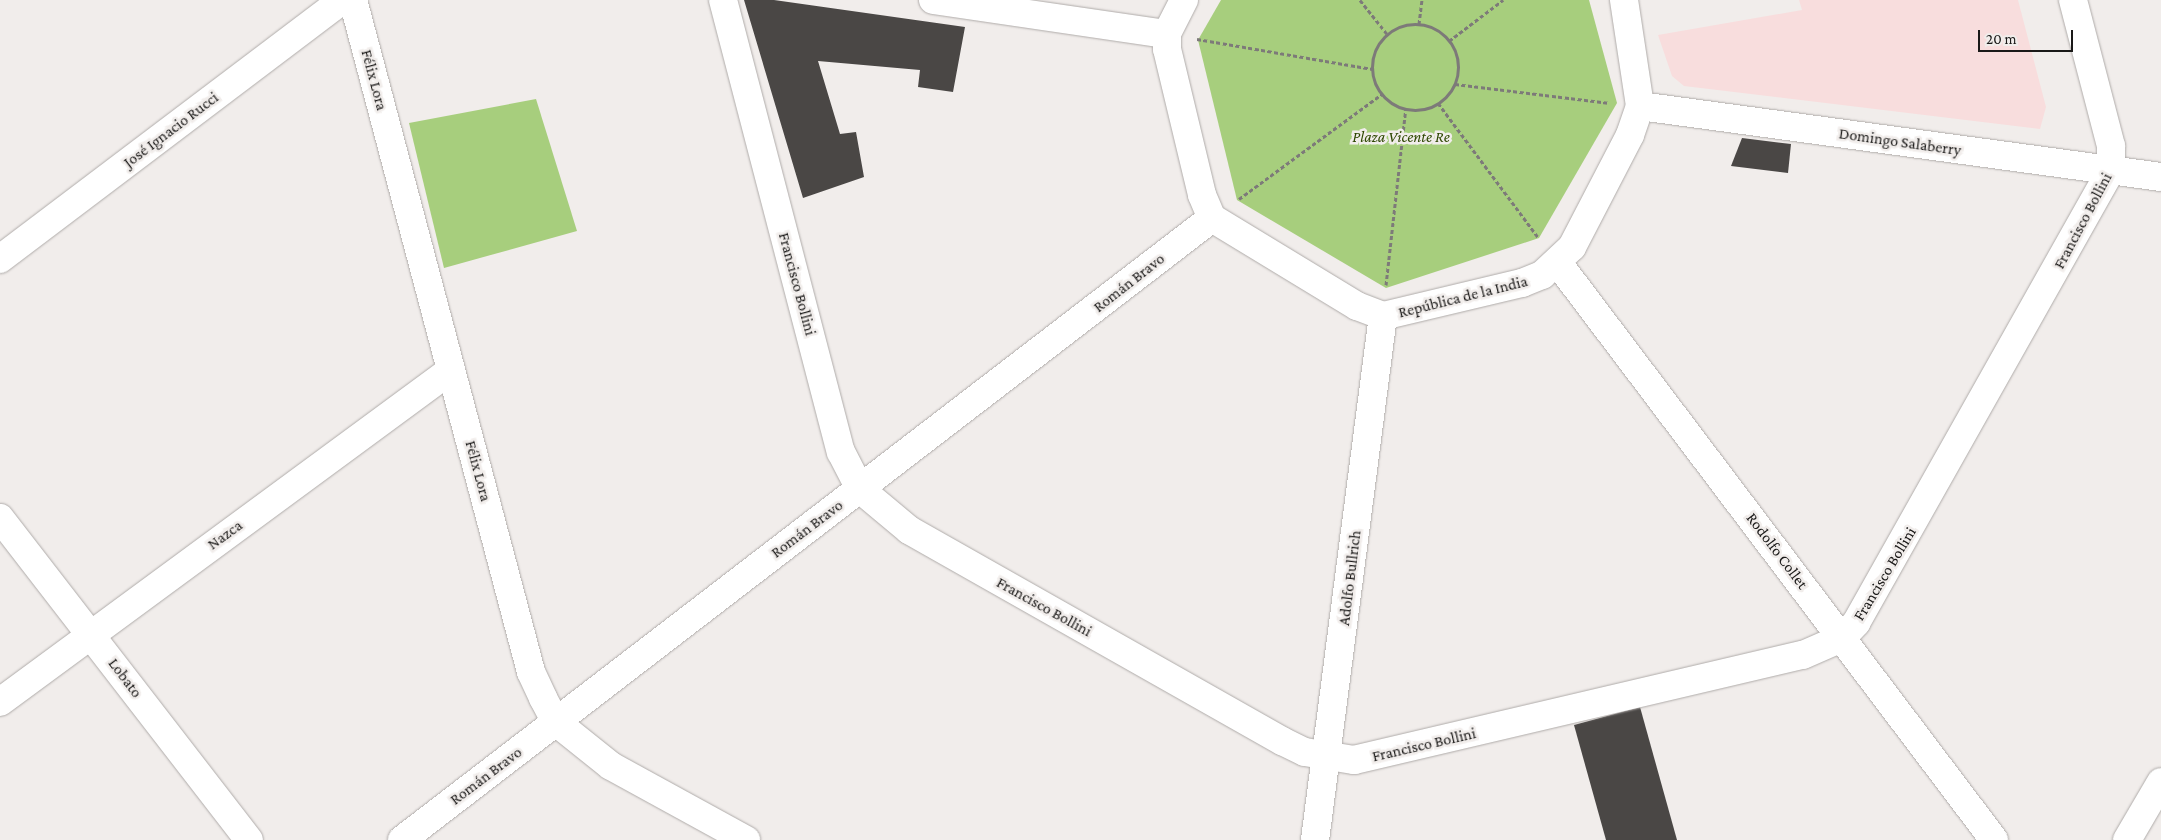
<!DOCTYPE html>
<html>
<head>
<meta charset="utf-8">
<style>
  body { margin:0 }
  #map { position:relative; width:2161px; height:840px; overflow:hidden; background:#f1edeb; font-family:"Crimson Pro",serif }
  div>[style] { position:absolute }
  .education>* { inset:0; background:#f8dddd }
  .green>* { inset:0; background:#a7ce7d }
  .building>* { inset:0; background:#4a4745 }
  .path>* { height:3px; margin-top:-1.5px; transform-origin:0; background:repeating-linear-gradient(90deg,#7d7a79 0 4px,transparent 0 6.5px) }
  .path>.ring { margin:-1.5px; padding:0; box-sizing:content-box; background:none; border:3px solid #7d7a79; border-radius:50% }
  .roads { filter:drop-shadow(0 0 1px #afaba9) drop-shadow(0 0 1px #afaba9) }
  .minor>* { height:28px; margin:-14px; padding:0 14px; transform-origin:14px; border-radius:14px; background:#fff }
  span { translate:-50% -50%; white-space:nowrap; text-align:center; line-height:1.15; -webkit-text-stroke:5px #f1edeb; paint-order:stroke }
  .street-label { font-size:16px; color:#1a1918 }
  .park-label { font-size:16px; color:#2e4802; font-style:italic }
  .scale { position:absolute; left:1978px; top:30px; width:95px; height:22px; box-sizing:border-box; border:2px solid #1a1918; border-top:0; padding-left:6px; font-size:15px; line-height:18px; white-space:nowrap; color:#1a1918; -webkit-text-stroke:4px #f1edeb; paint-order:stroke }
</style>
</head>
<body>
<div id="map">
  <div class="education">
    <i style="clip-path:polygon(1799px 0,2018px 0,2046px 107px,2040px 129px,1684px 86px,1672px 76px,1658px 35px,1802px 10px)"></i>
  </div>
  <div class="green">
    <i style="clip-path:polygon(1221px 0,1589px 0,1617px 103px,1539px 238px,1386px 288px,1237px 200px,1198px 40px)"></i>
    <i style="clip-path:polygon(536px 99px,577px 231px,444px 268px,409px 123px)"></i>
  </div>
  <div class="building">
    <i style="clip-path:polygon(744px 0,774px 0,965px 27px,953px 92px,918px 87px,920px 70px,818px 61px,840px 134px,856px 132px,864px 177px,803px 198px)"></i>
    <i style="clip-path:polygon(1742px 138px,1791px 144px,1788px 173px,1731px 166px)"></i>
    <i style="clip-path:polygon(1640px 707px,1677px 840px,1606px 840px,1574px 725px)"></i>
  </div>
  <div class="path">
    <i style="left:1360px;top:0;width:43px;rotate:51.5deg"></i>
    <i style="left:1419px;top:24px;width:24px;rotate:-83deg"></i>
    <i class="ring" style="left:1372px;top:24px;width:83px;height:83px"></i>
    <i style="left:1197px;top:39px;width:178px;rotate:9.7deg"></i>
    <i style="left:1449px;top:41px;width:68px;rotate:-37.2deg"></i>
    <i style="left:1455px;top:84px;width:156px;rotate:7deg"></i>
    <i style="left:1438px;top:103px;width:167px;rotate:53.3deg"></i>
    <i style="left:1239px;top:199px;width:177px;rotate:-36.3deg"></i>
    <i style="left:1386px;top:285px;width:178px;rotate:-83.6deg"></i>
  </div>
  <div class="roads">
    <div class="minor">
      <i style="left:353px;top:0;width:695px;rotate:75.16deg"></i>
      <i style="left:531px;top:672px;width:29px;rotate:65deg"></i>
      <i style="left:543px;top:698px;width:27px;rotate:62deg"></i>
      <i style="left:556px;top:722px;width:70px;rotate:38.7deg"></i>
      <i style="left:611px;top:766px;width:154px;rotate:28.7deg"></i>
      <i style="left:723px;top:0;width:467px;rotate:75.4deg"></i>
      <i style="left:841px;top:452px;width:42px;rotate:62.8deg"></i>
      <i style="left:860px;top:489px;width:64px;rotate:39.9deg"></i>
      <i style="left:909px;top:530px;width:429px;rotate:29.5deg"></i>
      <i style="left:1282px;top:741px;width:25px;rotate:26deg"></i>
      <i style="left:1305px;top:752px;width:50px;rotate:9.3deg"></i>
      <i style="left:1354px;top:760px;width:461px;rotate:-13.2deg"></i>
      <i style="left:1803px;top:655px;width:43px;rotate:-23.6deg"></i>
      <i style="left:1842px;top:638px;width:21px;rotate:-47deg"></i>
      <i style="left:1856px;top:623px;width:520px;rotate:-60.62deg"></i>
      <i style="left:2111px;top:170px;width:24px;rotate:-90deg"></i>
      <i style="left:2111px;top:146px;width:151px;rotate:-104.6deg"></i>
      <i style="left:933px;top:0;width:236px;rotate:8.3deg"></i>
      <i style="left:1184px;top:0;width:38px;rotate:117deg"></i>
      <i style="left:1167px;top:34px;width:15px;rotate:90deg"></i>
      <i style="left:1167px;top:49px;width:150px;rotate:76.5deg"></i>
      <i style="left:1202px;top:195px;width:25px;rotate:67deg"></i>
      <i style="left:1212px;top:218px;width:170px;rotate:31.3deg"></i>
      <i style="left:1357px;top:306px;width:28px;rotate:21deg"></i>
      <i style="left:1383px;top:316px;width:143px;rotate:-13.4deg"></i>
      <i style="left:1522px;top:283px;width:22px;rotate:-22deg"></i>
      <i style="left:1542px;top:275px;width:41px;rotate:-43deg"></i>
      <i style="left:1572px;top:247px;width:126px;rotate:-62.6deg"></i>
      <i style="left:1630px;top:135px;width:31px;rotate:-71deg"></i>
      <i style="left:1640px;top:106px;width:107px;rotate:-98.6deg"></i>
      <i style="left:1640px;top:106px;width:526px;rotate:7.76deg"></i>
      <i style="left:0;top:259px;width:430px;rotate:-37.1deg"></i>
      <i style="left:1558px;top:263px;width:723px;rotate:52.92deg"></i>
      <i style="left:0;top:518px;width:407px;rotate:52.3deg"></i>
      <i style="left:0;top:702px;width:560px;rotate:-36.36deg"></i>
      <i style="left:402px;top:840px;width:1021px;rotate:-37.52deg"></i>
      <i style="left:1315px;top:840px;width:528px;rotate:-82.61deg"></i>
      <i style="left:2127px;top:840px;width:67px;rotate:-59.6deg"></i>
    </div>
  </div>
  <div class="street-label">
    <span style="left:374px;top:80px;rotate:75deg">Félix Lora</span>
    <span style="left:171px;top:130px;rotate:-37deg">José Ignacio Rucci</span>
    <span style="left:1900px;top:142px;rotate:8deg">Domingo Salaberry</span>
    <span style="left:2083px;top:221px;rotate:-62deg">Francisco Bollini</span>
    <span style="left:1129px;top:283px;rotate:-38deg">Román Bravo</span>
    <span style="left:797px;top:284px;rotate:75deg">Francisco Bollini</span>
    <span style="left:1463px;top:297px;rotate:-14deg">República de la India</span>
    <span style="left:478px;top:471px;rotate:75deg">Félix Lora</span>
    <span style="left:807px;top:529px;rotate:-37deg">Román Bravo</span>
    <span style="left:225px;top:535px;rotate:-36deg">Nazca</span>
    <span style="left:1777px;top:551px;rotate:53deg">Rodolfo Collet</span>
    <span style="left:1885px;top:574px;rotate:-59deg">Francisco Bollini</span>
    <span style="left:1350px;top:578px;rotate:-83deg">Adolfo Bullrich</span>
    <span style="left:1044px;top:607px;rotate:29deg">Francisco Bollini</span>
    <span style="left:125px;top:678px;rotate:53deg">Lobato</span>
    <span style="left:1424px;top:745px;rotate:-13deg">Francisco Bollini</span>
    <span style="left:486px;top:776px;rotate:-37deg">Román Bravo</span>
  </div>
  <div class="park-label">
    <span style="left:1401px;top:137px">Plaza Vicente Re</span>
  </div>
  <div class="scale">20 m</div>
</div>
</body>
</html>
